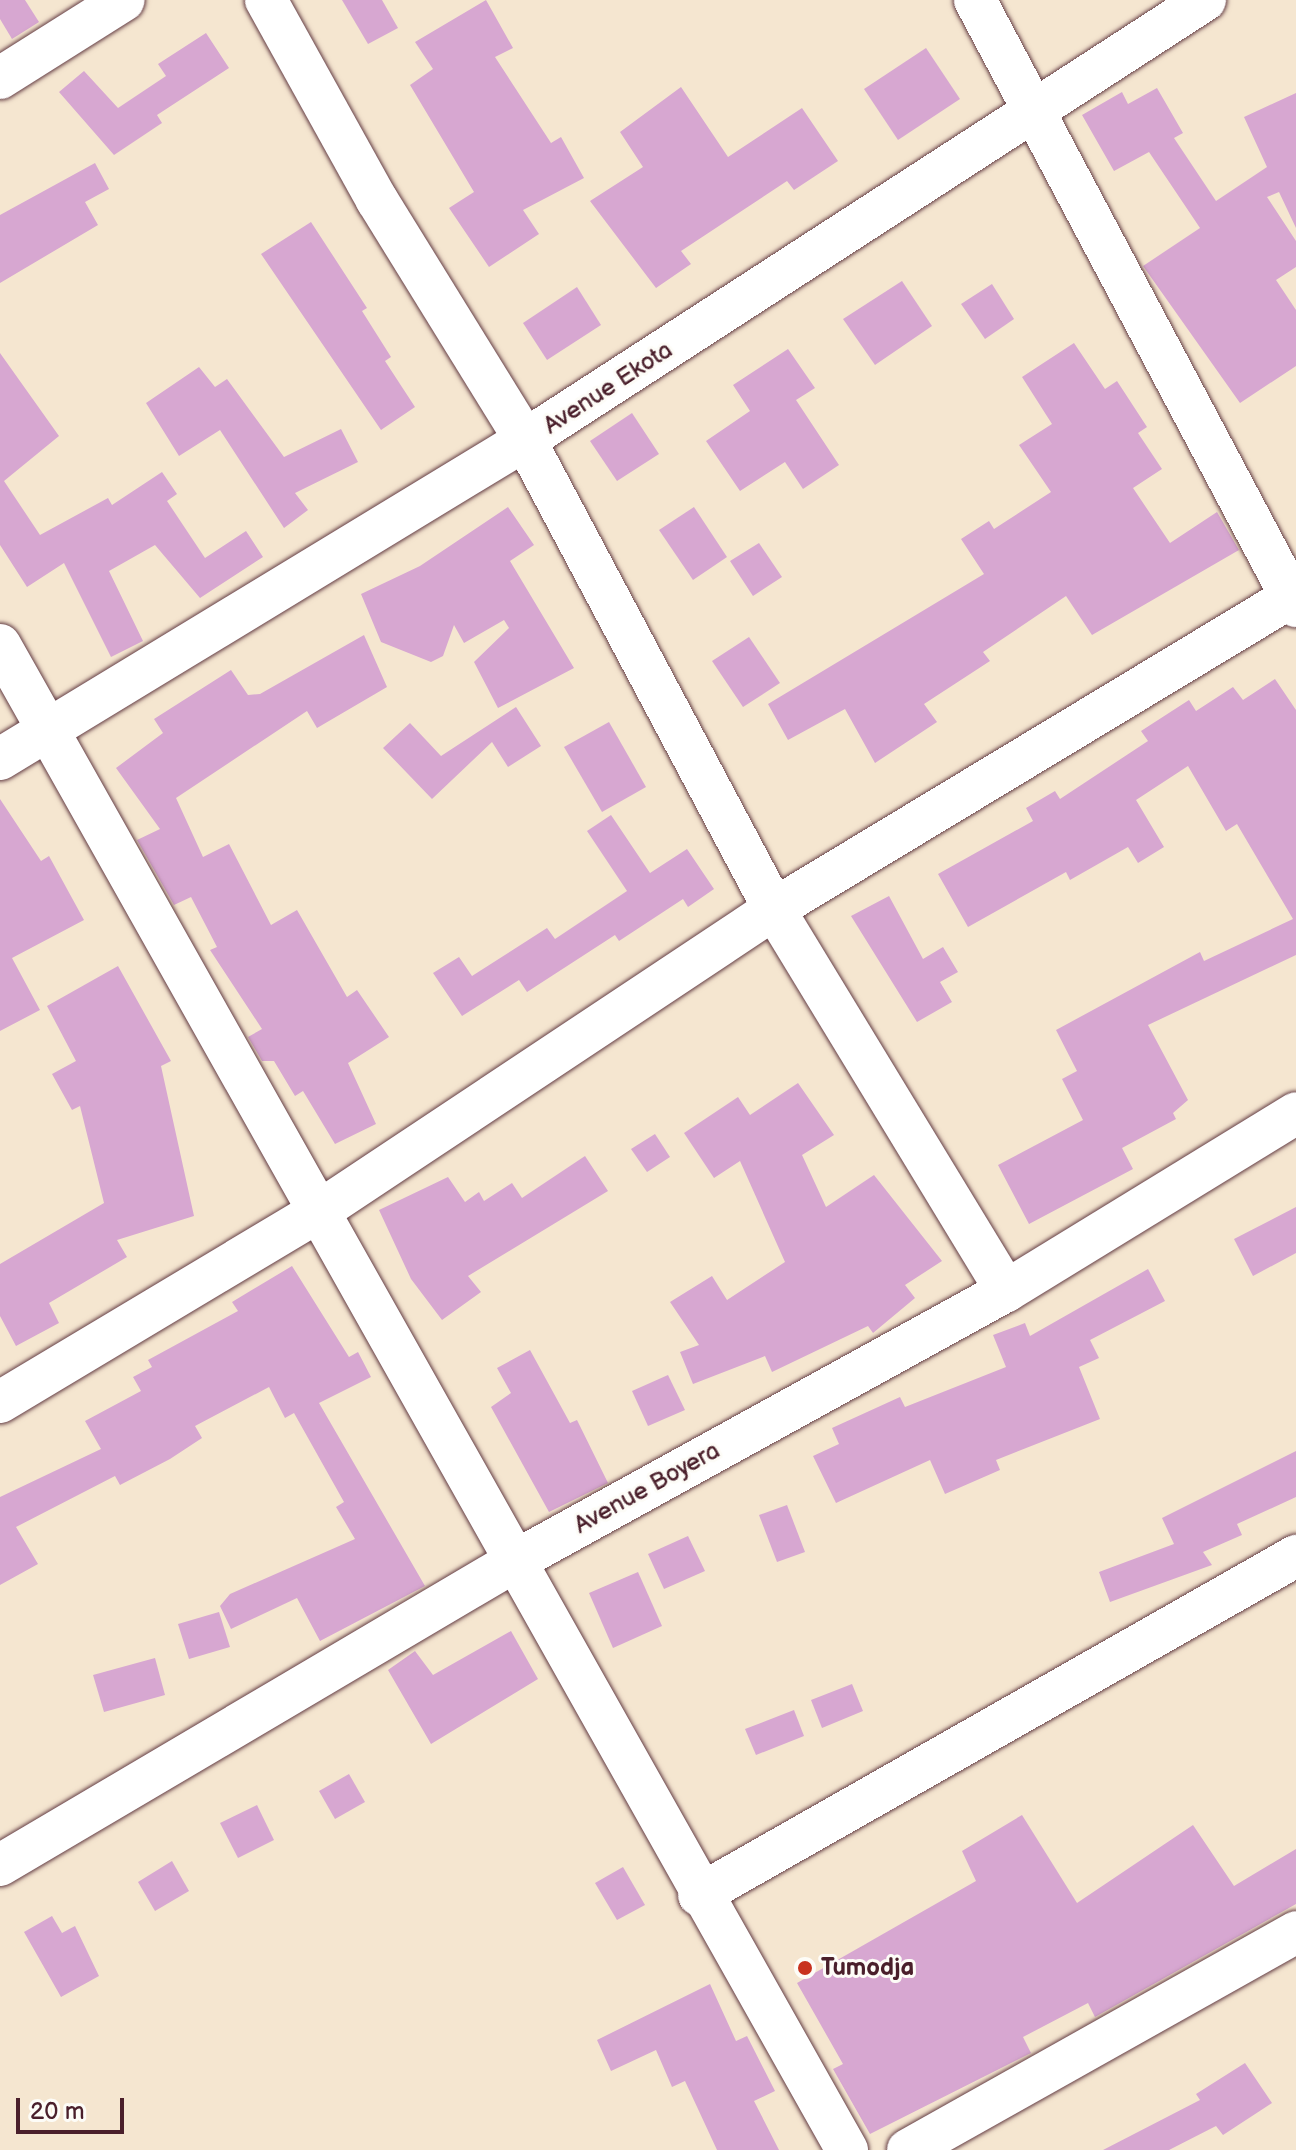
<!DOCTYPE html>
<html>
<head>
<meta charset="utf-8">
<style>
  body { margin:0 }
  #map { position:relative; width:1296px; height:2150px; overflow:hidden; background:#f5e6d0; font-family:"Balsamiq Sans",sans-serif }
  div>[style] { position:absolute }
  .building>* { inset:0; background:#d7a7d1 }
  .roads { filter:drop-shadow(0 0 2px #643d44) drop-shadow(0 0 2px #643d44) }
  .minor>* { height:42px; margin:-21px; padding:0 21px; transform-origin:21px; border-radius:21px; background:#fff }
  .dots>* { width:22px; height:22px; translate:-50% -50%; box-sizing:border-box; border:4px solid #fdfcf7; border-radius:50% }
  span { translate:-50% -50%; white-space:nowrap; text-align:center; line-height:1.15; -webkit-text-stroke:6px #fdfcf7; paint-order:stroke }
  .street-label { font-size:24px; color:#4a1f2b }
  .poi-label { font-size:24px; color:#4a1f2b; font-weight:700 }
  .left { translate:0 -50%; text-align:left }
  .scale { position:absolute; left:16px; top:2098px; width:108px; height:36px; box-sizing:border-box; border:4px solid #4a1f2b; border-top:0; padding-left:10px; font-size:24px; line-height:28px; white-space:nowrap; color:#4a1f2b; -webkit-text-stroke:6px #fdfcf7; paint-order:stroke }
</style>
</head>
<body>
<div id="map">
  <div class="building">
    <i style="clip-path:polygon(0 0,25px 0,39px 22px,12px 39px,0 19px)"></i>
    <i style="clip-path:polygon(342px 0,382px 0,398px 28px,368px 44px)"></i>
    <i style="clip-path:polygon(486px 0,513px 48px,495px 57px,551px 143px,561px 137px,584px 178px,523px 210px,539px 234px,489px 267px,449px 208px,474px 192px,410px 85px,433px 69px,415px 42px)"></i>
    <i style="clip-path:polygon(206px 33px,229px 68px,157px 115px,162px 123px,114px 155px,59px 92px,84px 71px,118px 108px,166px 76px,158px 64px)"></i>
    <i style="clip-path:polygon(926px 48px,960px 99px,898px 140px,864px 89px)"></i>
    <i style="clip-path:polygon(681px 87px,728px 157px,802px 108px,838px 161px,794px 190px,787px 181px,681px 251px,691px 264px,656px 288px,590px 201px,643px 167px,620px 132px)"></i>
    <i style="clip-path:polygon(1157px 88px,1183px 133px,1174px 138px,1216px 201px,1267px 167px,1244px 117px,1296px 93px,1296px 228px,1279px 192px,1267px 197px,1296px 241px,1296px 267px,1276px 280px,1296px 310px,1296px 366px,1240px 403px,1143px 266px,1200px 228px,1149px 152px,1114px 171px,1082px 115px,1122px 92px,1128px 104px)"></i>
    <i style="clip-path:polygon(95px 163px,109px 189px,85px 202px,98px 225px,0 283px,0 215px)"></i>
    <i style="clip-path:polygon(311px 222px,367px 308px,362px 311px,391px 357px,385px 361px,415px 407px,381px 430px,261px 254px)"></i>
    <i style="clip-path:polygon(902px 281px,932px 326px,875px 365px,843px 319px)"></i>
    <i style="clip-path:polygon(992px 284px,1014px 319px,985px 339px,961px 304px)"></i>
    <i style="clip-path:polygon(577px 287px,601px 325px,547px 360px,523px 323px)"></i>
    <i style="clip-path:polygon(1074px 343px,1105px 389px,1117px 381px,1147px 427px,1138px 433px,1162px 469px,1133px 488px,1170px 543px,1217px 512px,1239px 550px,1092px 635px,1066px 596px,983px 652px,990px 661px,924px 704px,937px 722px,875px 763px,845px 709px,788px 740px,768px 704px,984px 574px,961px 539px,989px 521px,994px 529px,1051px 492px,1019px 445px,1052px 424px,1022px 377px)"></i>
    <i style="clip-path:polygon(788px 349px,815px 388px,796px 400px,839px 465px,803px 489px,785px 462px,740px 491px,706px 441px,750px 411px,733px 385px)"></i>
    <i style="clip-path:polygon(0 353px,59px 436px,4px 481px,40px 535px,108px 498px,112px 505px,162px 472px,177px 494px,167px 501px,205px 558px,246px 531px,263px 557px,200px 598px,155px 545px,109px 571px,143px 641px,111px 657px,64px 563px,27px 587px,0 545px)"></i>
    <i style="clip-path:polygon(199px 367px,215px 387px,227px 379px,284px 457px,341px 429px,358px 462px,295px 493px,308px 510px,284px 528px,220px 430px,179px 456px,146px 403px)"></i>
    <i style="clip-path:polygon(632px 413px,659px 454px,617px 481px,590px 441px)"></i>
    <i style="clip-path:polygon(508px 507px,534px 545px,510px 561px,574px 668px,498px 708px,474px 662px,509px 628px,504px 620px,464px 643px,454px 625px,443px 656px,431px 662px,381px 642px,361px 594px,420px 566px)"></i>
    <i style="clip-path:polygon(694px 507px,727px 557px,693px 580px,659px 530px)"></i>
    <i style="clip-path:polygon(759px 543px,782px 577px,753px 596px,730px 561px)"></i>
    <i style="clip-path:polygon(364px 635px,387px 687px,317px 728px,307px 711px,176px 798px,203px 857px,229px 844px,271px 925px,297px 910px,347px 997px,357px 990px,389px 1037px,348px 1063px,376px 1124px,335px 1144px,303px 1091px,295px 1096px,274px 1061px,262px 1061px,248px 1037px,262px 1029px,210px 950px,217px 947px,191px 897px,174px 905px,137px 840px,160px 829px,116px 768px,163px 733px,154px 719px,231px 670px,248px 695px,260px 694px)"></i>
    <i style="clip-path:polygon(749px 637px,780px 683px,743px 707px,712px 661px)"></i>
    <i style="clip-path:polygon(1275px 679px,1296px 710px,1296px 955px,1148px 1025px,1188px 1100px,1173px 1113px,1176px 1119px,1122px 1148px,1133px 1169px,1029px 1224px,998px 1165px,1083px 1120px,1062px 1079px,1077px 1071px,1056px 1030px,1200px 952px,1204px 961px,1293px 919px,1237px 824px,1226px 831px,1188px 766px,1136px 800px,1164px 847px,1138px 863px,1128px 847px,1070px 880px,1066px 872px,968px 927px,938px 874px,1033px 821px,1026px 808px,1055px 791px,1060px 799px,1148px 741px,1141px 731px,1189px 700px,1196px 711px,1233px 687px,1243px 700px)"></i>
    <i style="clip-path:polygon(516px 707px,541px 746px,508px 767px,492px 742px,432px 799px,383px 748px,410px 723px,441px 756px)"></i>
    <i style="clip-path:polygon(609px 722px,646px 787px,602px 812px,564px 747px)"></i>
    <i style="clip-path:polygon(0 799px,41px 861px,49px 856px,84px 920px,12px 958px,40px 1010px,0 1031px)"></i>
    <i style="clip-path:polygon(611px 815px,650px 873px,687px 849px,714px 889px,688px 907px,683px 899px,619px 941px,615px 935px,527px 992px,519px 980px,462px 1016px,433px 973px,459px 957px,472px 976px,547px 928px,555px 939px,627px 891px,587px 831px)"></i>
    <i style="clip-path:polygon(889px 896px,923px 959px,943px 947px,958px 972px,940px 982px,952px 1002px,917px 1022px,851px 916px)"></i>
    <i style="clip-path:polygon(118px 966px,171px 1061px,161px 1066px,194px 1216px,117px 1240px,127px 1257px,49px 1303px,59px 1323px,16px 1346px,0 1316px,0 1264px,104px 1203px,80px 1106px,72px 1110px,52px 1074px,76px 1061px,47px 1006px)"></i>
    <i style="clip-path:polygon(798px 1083px,834px 1135px,802px 1155px,826px 1207px,874px 1175px,942px 1261px,905px 1285px,915px 1298px,873px 1333px,868px 1326px,772px 1372px,765px 1356px,693px 1384px,680px 1352px,699px 1345px,670px 1302px,712px 1276px,727px 1300px,785px 1262px,740px 1161px,714px 1178px,684px 1133px,738px 1097px,750px 1115px)"></i>
    <i style="clip-path:polygon(655px 1134px,670px 1157px,647px 1172px,631px 1149px)"></i>
    <i style="clip-path:polygon(585px 1156px,608px 1191px,468px 1276px,481px 1292px,442px 1320px,411px 1279px,379px 1210px,448px 1177px,465px 1202px,479px 1192px,484px 1201px,512px 1183px,522px 1198px)"></i>
    <i style="clip-path:polygon(1296px 1207px,1296px 1253px,1253px 1276px,1234px 1239px)"></i>
    <i style="clip-path:polygon(292px 1266px,349px 1357px,358px 1352px,371px 1377px,319px 1403px,425px 1586px,320px 1641px,297px 1598px,231px 1629px,220px 1606px,230px 1594px,355px 1539px,336px 1507px,344px 1502px,294px 1413px,285px 1418px,269px 1387px,195px 1426px,202px 1438px,170px 1459px,120px 1485px,115px 1476px,16px 1527px,38px 1564px,0 1585px,0 1497px,101px 1449px,85px 1421px,141px 1391px,133px 1377px,152px 1367px,148px 1360px,238px 1311px,232px 1302px)"></i>
    <i style="clip-path:polygon(1148px 1269px,1165px 1301px,1090px 1340px,1099px 1358px,1079px 1367px,1100px 1419px,996px 1460px,1000px 1470px,945px 1494px,930px 1460px,836px 1503px,813px 1456px,839px 1444px,832px 1428px,900px 1397px,905px 1407px,1006px 1367px,993px 1335px,1025px 1323px,1030px 1336px)"></i>
    <i style="clip-path:polygon(530px 1350px,570px 1423px,577px 1420px,608px 1483px,549px 1512px,491px 1407px,511px 1393px,497px 1368px)"></i>
    <i style="clip-path:polygon(668px 1375px,685px 1410px,648px 1426px,632px 1391px)"></i>
    <i style="clip-path:polygon(1296px 1451px,1296px 1497px,1237px 1524px,1242px 1535px,1203px 1552px,1212px 1565px,1110px 1602px,1099px 1572px,1174px 1544px,1162px 1518px)"></i>
    <i style="clip-path:polygon(787px 1505px,805px 1552px,777px 1562px,759px 1515px)"></i>
    <i style="clip-path:polygon(688px 1536px,705px 1571px,664px 1589px,648px 1554px)"></i>
    <i style="clip-path:polygon(638px 1572px,662px 1626px,613px 1648px,589px 1593px)"></i>
    <i style="clip-path:polygon(219px 1612px,230px 1647px,189px 1659px,178px 1624px)"></i>
    <i style="clip-path:polygon(511px 1631px,538px 1679px,431px 1744px,388px 1670px,415px 1651px,433px 1675px)"></i>
    <i style="clip-path:polygon(155px 1658px,165px 1695px,104px 1712px,93px 1675px)"></i>
    <i style="clip-path:polygon(852px 1684px,863px 1711px,822px 1728px,811px 1700px)"></i>
    <i style="clip-path:polygon(794px 1710px,804px 1736px,756px 1755px,745px 1729px)"></i>
    <i style="clip-path:polygon(349px 1774px,365px 1802px,335px 1819px,319px 1791px)"></i>
    <i style="clip-path:polygon(257px 1805px,274px 1840px,238px 1858px,220px 1823px)"></i>
    <i style="clip-path:polygon(1022px 1815px,1077px 1903px,1193px 1825px,1234px 1886px,1296px 1849px,1296px 1904px,1095px 2017px,1088px 2003px,1023px 2037px,1031px 2053px,870px 2134px,833px 2069px,843px 2064px,797px 1983px,976px 1881px,962px 1851px)"></i>
    <i style="clip-path:polygon(172px 1861px,189px 1891px,155px 1911px,138px 1882px)"></i>
    <i style="clip-path:polygon(623px 1867px,645px 1905px,617px 1920px,595px 1883px)"></i>
    <i style="clip-path:polygon(52px 1916px,62px 1933px,75px 1926px,99px 1976px,61px 1997px,24px 1932px)"></i>
    <i style="clip-path:polygon(710px 1984px,736px 2041px,747px 2036px,775px 2091px,754px 2101px,779px 2150px,717px 2150px,685px 2081px,672px 2087px,656px 2050px,611px 2071px,597px 2040px)"></i>
    <i style="clip-path:polygon(1245px 2063px,1272px 2103px,1223px 2135px,1216px 2126px,1169px 2150px,1103px 2150px,1200px 2100px,1196px 2094px)"></i>
  </div>
  <div class="roads">
    <div class="minor">
      <i style="left:266px;top:0;width:229px;rotate:61deg"></i>
      <i style="left:377px;top:200px;width:282px;rotate:58.3deg"></i>
      <i style="left:525px;top:440px;width:531px;rotate:62.04deg"></i>
      <i style="left:774px;top:909px;width:447px;rotate:58.7deg"></i>
      <i style="left:975px;top:0;width:686px;rotate:62.09deg"></i>
      <i style="left:0;top:78px;width:146px;rotate:-32.2deg"></i>
      <i style="left:0;top:645px;width:1727px;rotate:60.63deg"></i>
      <i style="left:0;top:759px;width:614px;rotate:-31.28deg"></i>
      <i style="left:525px;top:440px;width:810px;rotate:-32.91deg"></i>
      <i style="left:0;top:1402px;width:370px;rotate:-30.9deg"></i>
      <i style="left:318px;top:1212px;width:547px;rotate:-33.6deg"></i>
      <i style="left:774px;top:909px;width:610px;rotate:-31.11deg"></i>
      <i style="left:0;top:1865px;width:600px;rotate:-30.54deg"></i>
      <i style="left:517px;top:1560px;width:558px;rotate:-28.82deg"></i>
      <i style="left:1006px;top:1291px;width:340px;rotate:-31.5deg"></i>
      <i style="left:699px;top:1895px;width:687px;rotate:-29.59deg"></i>
      <i style="left:908px;top:2150px;width:445px;rotate:-29.3deg"></i>
    </div>
  </div>
  <div class="dots">
    <i style="left:805px;top:1968px;background:#c8321e"></i>
  </div>
  <div class="street-label">
    <span style="left:608px;top:388px;rotate:-33deg">Avenue Ekota</span>
    <span style="left:647px;top:1488px;rotate:-29deg">Avenue Boyera</span>
  </div>
  <div class="poi-label">
    <span class="left" style="left:821px;top:1968px">Tumodja</span>
  </div>
  <div class="scale">20 m</div>
</div>
</body>
</html>
